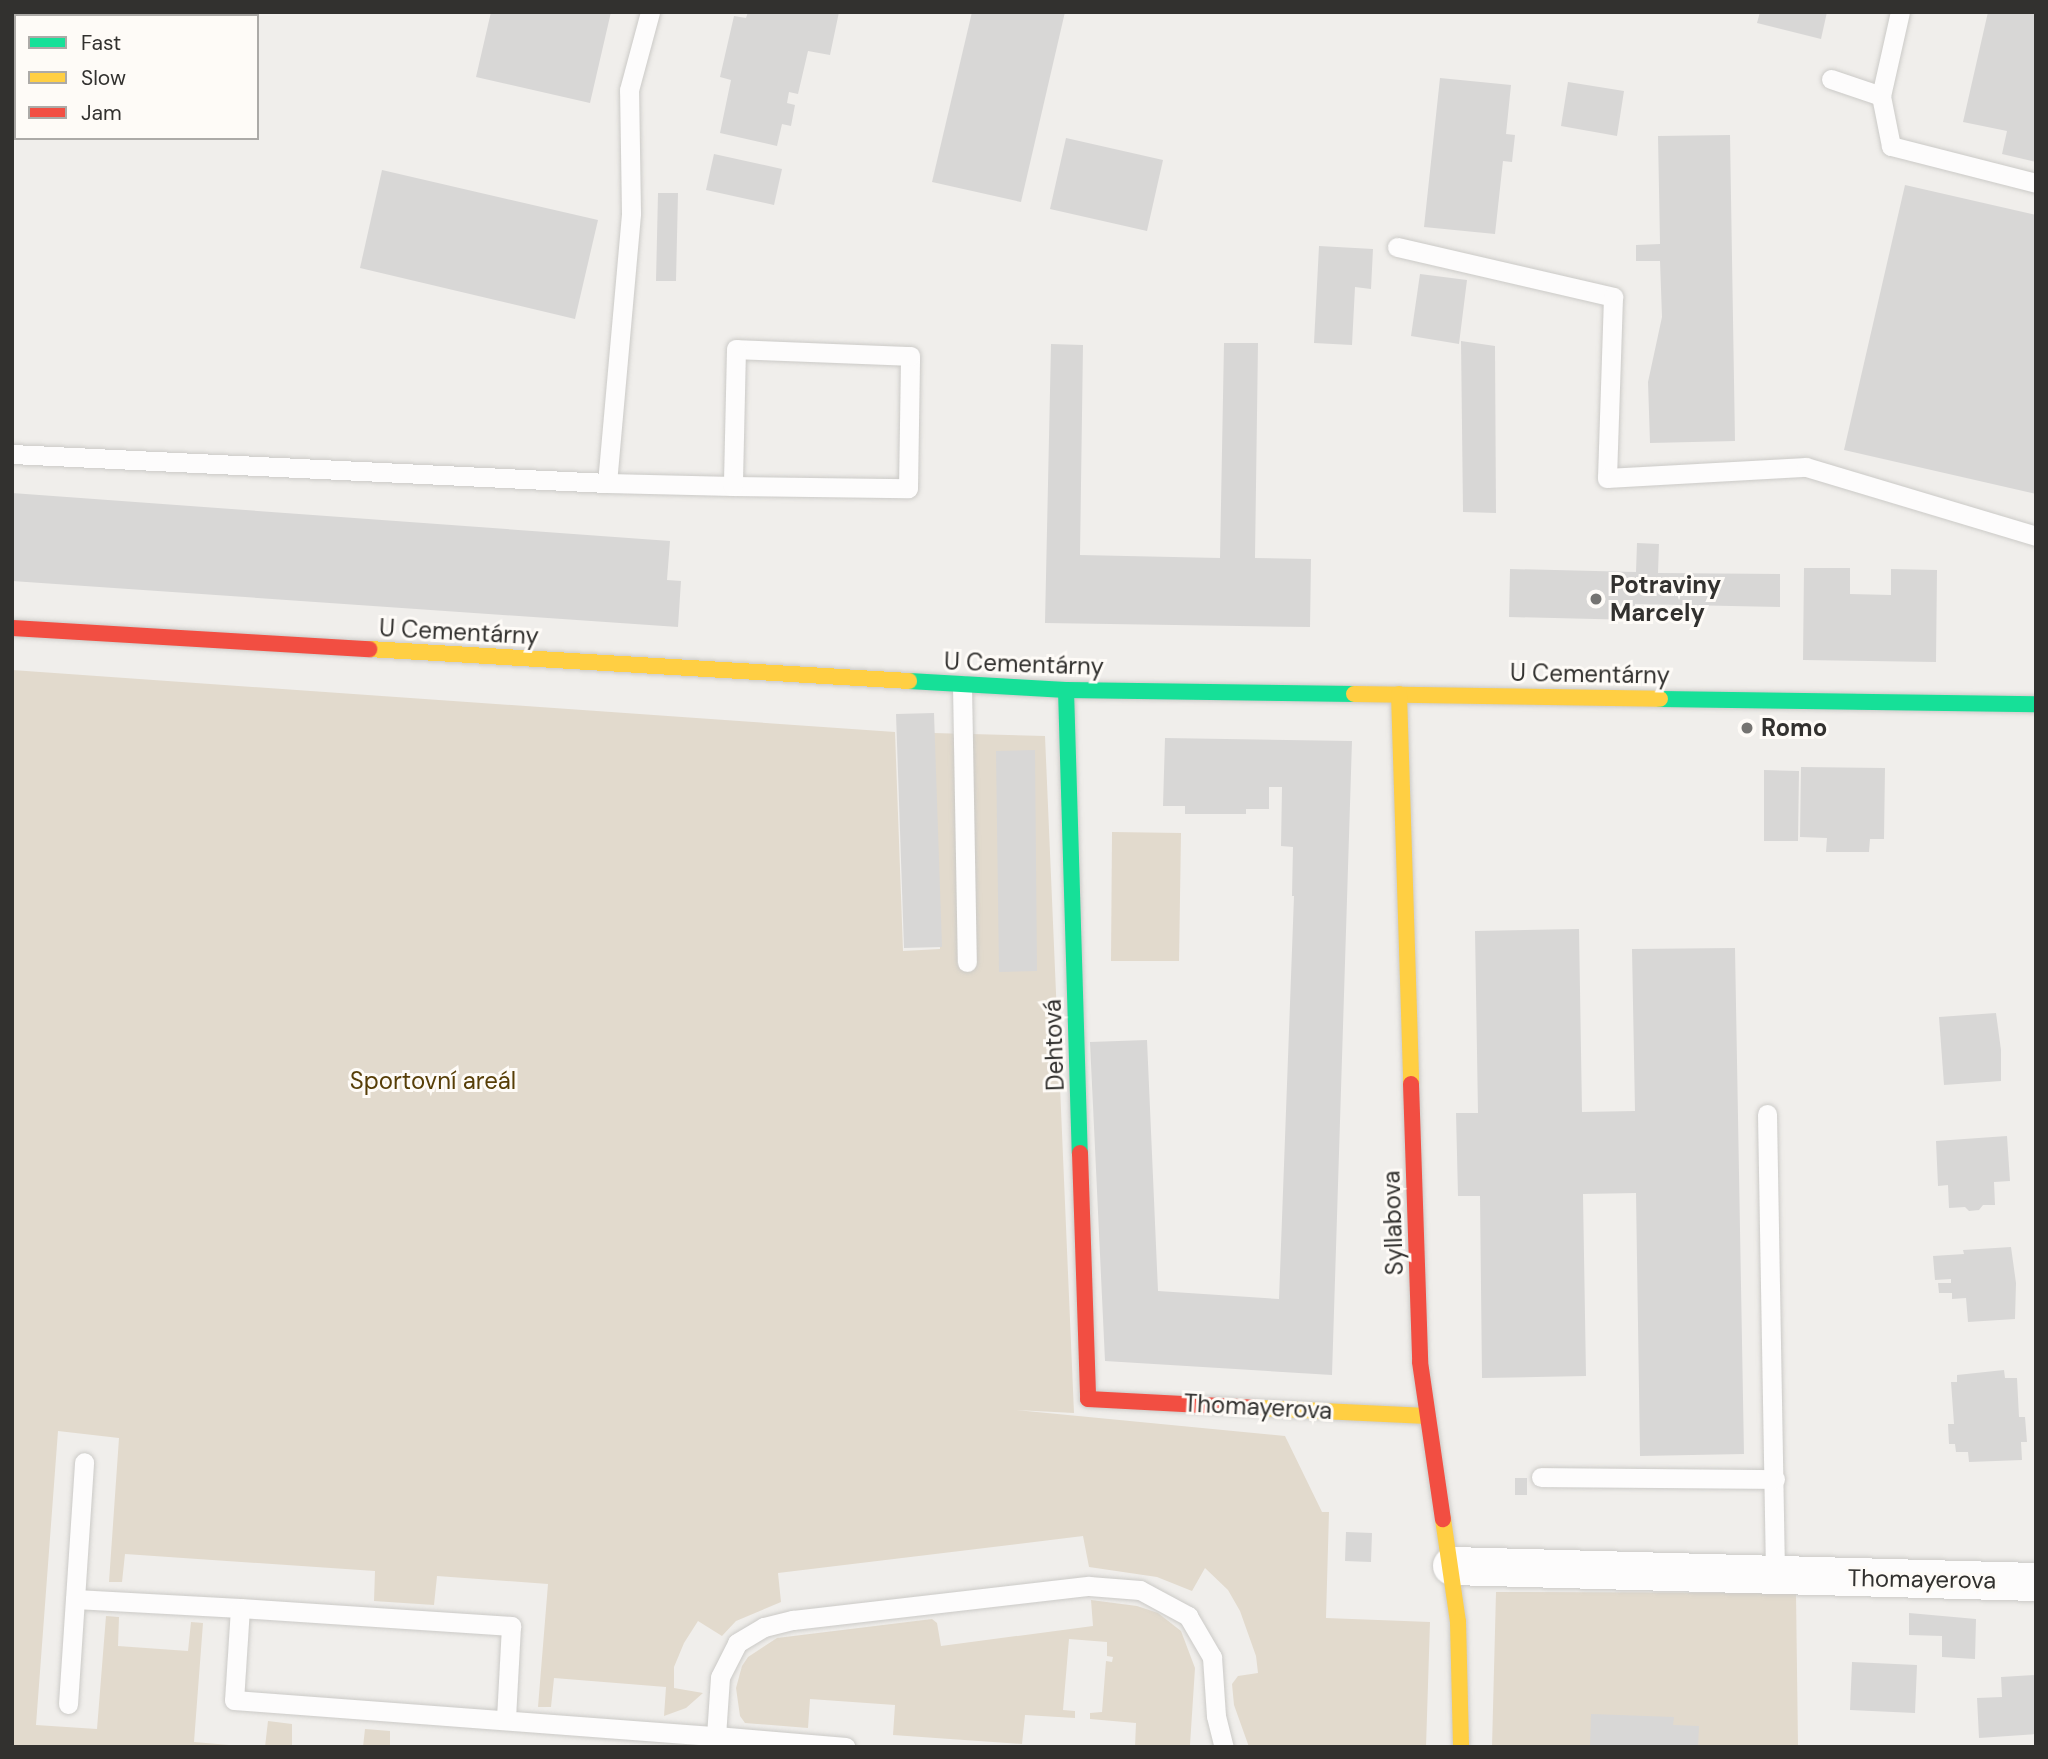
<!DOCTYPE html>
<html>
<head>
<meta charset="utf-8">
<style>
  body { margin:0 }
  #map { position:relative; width:2048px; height:1759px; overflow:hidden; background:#f0eeeb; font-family:"DM Sans",sans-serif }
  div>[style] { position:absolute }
  .green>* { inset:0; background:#e2dacd }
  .building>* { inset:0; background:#d8d7d6 }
  .roads { filter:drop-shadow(0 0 2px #cbcac7) drop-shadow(0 0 2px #cbcac7) }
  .lane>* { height:19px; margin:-9.5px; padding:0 9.5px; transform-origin:9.5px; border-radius:9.5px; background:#fdfcfc }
  .street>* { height:38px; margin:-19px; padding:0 19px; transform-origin:19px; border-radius:19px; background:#fdfcfc }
  .fast>* { height:16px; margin:-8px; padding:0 8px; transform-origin:8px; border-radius:8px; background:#16e098 }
  .slow>* { height:16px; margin:-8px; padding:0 8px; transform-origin:8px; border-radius:8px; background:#ffcf43 }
  .jam>* { height:16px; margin:-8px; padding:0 8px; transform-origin:8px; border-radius:8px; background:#f24e42 }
  .dots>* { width:19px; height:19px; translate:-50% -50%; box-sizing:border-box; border:4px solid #fefbf7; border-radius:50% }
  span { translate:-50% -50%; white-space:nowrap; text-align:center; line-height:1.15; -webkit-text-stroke:6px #fefbf7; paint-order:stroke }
  .poi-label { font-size:24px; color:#32312f; font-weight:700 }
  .left { translate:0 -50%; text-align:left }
  .street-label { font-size:24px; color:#32312f }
  .park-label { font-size:24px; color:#573e07 }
  .frame { position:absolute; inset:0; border:14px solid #32312f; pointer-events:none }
  .legend { position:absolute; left:14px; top:14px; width:245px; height:126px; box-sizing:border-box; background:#fefbf7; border:2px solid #acaaa7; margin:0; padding:9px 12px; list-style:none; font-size:21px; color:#32312f }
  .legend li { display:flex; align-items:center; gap:14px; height:35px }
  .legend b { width:35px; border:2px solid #acaaa7 }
</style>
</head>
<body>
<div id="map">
  <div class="green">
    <i style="clip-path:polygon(12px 670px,895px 732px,903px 951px,940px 949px,933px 733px,1045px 736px,1074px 1413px,1015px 1410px,1285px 1436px,1322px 1512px,1329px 1512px,1326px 1618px,1430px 1622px,1426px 1747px,1249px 1747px,1234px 1705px,1232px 1684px,1238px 1676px,1258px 1673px,1256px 1656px,1240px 1611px,1228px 1590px,1205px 1568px,1192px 1591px,1157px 1577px,1089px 1567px,1083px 1536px,778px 1573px,781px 1602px,736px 1621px,722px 1636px,698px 1621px,684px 1643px,674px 1667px,674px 1688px,703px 1693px,686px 1708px,664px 1716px,666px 1687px,554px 1678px,551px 1707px,538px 1707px,548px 1584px,437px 1576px,434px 1605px,374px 1601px,375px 1571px,125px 1554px,122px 1582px,109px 1582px,119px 1438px,58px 1431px,36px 1725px,97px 1729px,106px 1616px,119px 1617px,118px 1646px,188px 1651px,191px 1622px,203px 1623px,194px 1742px,253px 1747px,12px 1747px)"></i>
    <i style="clip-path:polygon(1112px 832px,1181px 833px,1179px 961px,1111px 961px)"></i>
    <i style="clip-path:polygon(1496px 1592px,1796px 1593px,1798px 1747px,1492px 1747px)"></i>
    <i style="clip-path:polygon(1091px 1600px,1137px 1606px,1158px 1613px,1181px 1631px,1195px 1668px,1190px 1745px,1135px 1747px,1136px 1723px,1090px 1719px,1090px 1713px,1102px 1712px,1106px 1661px,1112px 1662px,1113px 1657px,1107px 1656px,1107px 1642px,1069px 1639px,1063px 1710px,1075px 1711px,1075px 1718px,1025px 1715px,1022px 1744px,893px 1735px,895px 1705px,810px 1699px,808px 1728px,745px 1723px,740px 1716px,736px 1688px,742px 1666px,748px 1657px,777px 1638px,932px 1619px,937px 1623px,941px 1646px,1093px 1626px)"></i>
    <i style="clip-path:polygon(268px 1721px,292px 1724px,292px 1747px,265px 1747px)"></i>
    <i style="clip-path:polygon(365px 1729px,390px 1731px,390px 1747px,363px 1747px)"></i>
  </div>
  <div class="building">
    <i style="clip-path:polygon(491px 12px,611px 12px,590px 103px,476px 77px)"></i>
    <i style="clip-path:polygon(748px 12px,839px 12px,830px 55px,808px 51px,798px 94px,789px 92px,787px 103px,795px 105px,791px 126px,782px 124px,777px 146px,720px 133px,731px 80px,720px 77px,734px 16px,746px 18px)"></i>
    <i style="clip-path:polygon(972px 12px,1065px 12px,1021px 202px,932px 182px)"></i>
    <i style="clip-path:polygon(1760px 12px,1827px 12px,1821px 39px,1757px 23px)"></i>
    <i style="clip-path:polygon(1988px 12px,2036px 12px,2036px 162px,2002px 154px,2007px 131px,1963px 122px)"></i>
    <i style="clip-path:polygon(1440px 78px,1511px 85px,1506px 134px,1515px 135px,1512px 162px,1503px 161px,1495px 234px,1424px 227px)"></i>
    <i style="clip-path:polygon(1568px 82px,1624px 91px,1617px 136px,1561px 126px)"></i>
    <i style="clip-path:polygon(1730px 135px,1735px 441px,1650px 443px,1648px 382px,1662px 317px,1660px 261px,1636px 261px,1636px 245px,1660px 244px,1658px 136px)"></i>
    <i style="clip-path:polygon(1066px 138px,1163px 160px,1147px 231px,1050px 209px)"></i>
    <i style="clip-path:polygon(714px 154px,782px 169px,774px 205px,706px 190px)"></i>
    <i style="clip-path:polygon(382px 170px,598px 220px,575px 319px,360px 268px)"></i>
    <i style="clip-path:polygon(1905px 185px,2036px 215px,2036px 494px,1844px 450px)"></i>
    <i style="clip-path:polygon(658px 193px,678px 193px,676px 281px,656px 281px)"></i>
    <i style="clip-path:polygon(1319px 246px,1373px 249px,1371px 289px,1355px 287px,1352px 345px,1314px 343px)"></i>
    <i style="clip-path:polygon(1420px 274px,1467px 280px,1459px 344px,1411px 336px)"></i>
    <i style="clip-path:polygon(1461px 341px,1495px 346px,1496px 513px,1463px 512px)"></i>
    <i style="clip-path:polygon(1224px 343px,1258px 343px,1255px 558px,1311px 559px,1310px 627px,1045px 623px,1051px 344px,1083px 345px,1080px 555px,1220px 558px)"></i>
    <i style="clip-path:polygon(12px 493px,670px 541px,667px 580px,681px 581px,678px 627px,12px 581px)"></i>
    <i style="clip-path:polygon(1637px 543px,1659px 544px,1658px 573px,1780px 574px,1780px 607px,1635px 604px,1635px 620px,1509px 617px,1510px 569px,1636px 572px)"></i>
    <i style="clip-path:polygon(1804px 568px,1850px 568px,1850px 594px,1891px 595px,1891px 569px,1937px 570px,1936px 662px,1803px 660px)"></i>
    <i style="clip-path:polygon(934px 713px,942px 947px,904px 948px,896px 714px)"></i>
    <i style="clip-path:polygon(1165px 738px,1352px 741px,1332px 1375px,1105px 1361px,1090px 1042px,1147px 1040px,1158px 1291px,1279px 1299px,1294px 896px,1292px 896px,1293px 847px,1281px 846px,1282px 787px,1269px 787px,1269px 809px,1246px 809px,1246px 814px,1185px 814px,1185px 806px,1163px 806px)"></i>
    <i style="clip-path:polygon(1035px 750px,1037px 971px,999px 972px,996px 751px)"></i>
    <i style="clip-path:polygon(1801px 767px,1885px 768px,1884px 839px,1870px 839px,1869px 852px,1826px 852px,1827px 838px,1800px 837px)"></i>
    <i style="clip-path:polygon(1764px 770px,1799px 771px,1798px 841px,1764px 841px)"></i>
    <i style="clip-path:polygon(1579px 929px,1582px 1112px,1635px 1111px,1632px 949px,1735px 948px,1744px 1454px,1640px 1456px,1636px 1193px,1583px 1194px,1586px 1376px,1482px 1378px,1480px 1196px,1458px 1196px,1456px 1113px,1478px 1113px,1475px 931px)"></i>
    <i style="clip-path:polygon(1996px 1013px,2001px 1050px,2001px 1081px,1944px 1085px,1939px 1017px)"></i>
    <i style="clip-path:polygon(2007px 1136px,2010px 1181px,1994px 1182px,1995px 1205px,1983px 1205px,1979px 1210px,1969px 1211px,1965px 1207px,1949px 1208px,1948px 1185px,1938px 1186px,1936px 1141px)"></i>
    <i style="clip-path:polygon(2011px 1247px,2016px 1283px,2015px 1319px,1968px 1322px,1966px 1298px,1952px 1299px,1952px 1293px,1939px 1293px,1938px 1283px,1951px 1283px,1951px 1279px,1935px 1280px,1933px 1256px,1964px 1254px,1963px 1250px)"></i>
    <i style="clip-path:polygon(2004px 1370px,2005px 1378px,2017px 1378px,2019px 1417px,2025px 1417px,2027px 1442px,2021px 1442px,2022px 1460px,1969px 1462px,1968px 1452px,1956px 1452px,1955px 1444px,1949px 1444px,1948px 1424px,1954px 1424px,1951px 1382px,1957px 1382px,1957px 1375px)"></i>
    <i style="clip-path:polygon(1515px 1478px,1527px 1478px,1527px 1495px,1515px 1495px)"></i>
    <i style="clip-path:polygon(1346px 1532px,1372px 1533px,1371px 1562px,1345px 1561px)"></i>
    <i style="clip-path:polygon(1909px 1613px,1976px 1619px,1975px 1659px,1942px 1657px,1942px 1636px,1909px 1635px)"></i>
    <i style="clip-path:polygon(1852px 1662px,1917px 1665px,1915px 1713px,1850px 1710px)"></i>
    <i style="clip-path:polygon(2035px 1675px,2036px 1734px,1979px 1738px,1977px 1698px,2002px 1697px,2001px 1677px)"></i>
    <i style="clip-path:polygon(1591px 1714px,1674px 1717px,1673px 1725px,1699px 1726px,1698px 1747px,1590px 1747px)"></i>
  </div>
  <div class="roads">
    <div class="lane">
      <i style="left:1831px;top:79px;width:53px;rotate:18.8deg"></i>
      <i style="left:1881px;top:96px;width:51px;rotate:78.7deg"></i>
      <i style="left:1891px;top:146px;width:150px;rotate:14.3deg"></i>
      <i style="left:1881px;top:96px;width:86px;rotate:-77.3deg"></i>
      <i style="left:1397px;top:247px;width:222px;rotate:13deg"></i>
      <i style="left:1613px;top:297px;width:181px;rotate:91.9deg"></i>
      <i style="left:1607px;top:478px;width:199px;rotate:-3.2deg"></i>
      <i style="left:1806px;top:467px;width:240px;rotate:16.7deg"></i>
      <i style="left:12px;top:454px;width:596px;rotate:2.79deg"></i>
      <i style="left:607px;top:483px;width:271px;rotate:-84.9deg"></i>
      <i style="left:631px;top:213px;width:123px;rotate:-90.9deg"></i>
      <i style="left:629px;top:90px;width:81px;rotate:-74.9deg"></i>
      <i style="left:607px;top:483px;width:126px;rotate:1.4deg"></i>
      <i style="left:733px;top:486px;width:175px;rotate:0.7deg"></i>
      <i style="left:908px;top:488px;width:132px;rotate:-89.1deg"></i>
      <i style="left:910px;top:356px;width:174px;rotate:-177.7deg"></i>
      <i style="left:736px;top:349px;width:137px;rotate:91.3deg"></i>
      <i style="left:962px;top:685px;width:277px;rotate:89deg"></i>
      <i style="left:1767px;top:1114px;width:461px;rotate:89deg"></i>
      <i style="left:1541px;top:1477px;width:234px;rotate:0.5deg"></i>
      <i style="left:75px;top:1599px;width:137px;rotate:-86.2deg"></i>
      <i style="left:240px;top:1608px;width:272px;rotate:3.8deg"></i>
      <i style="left:511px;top:1626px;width:93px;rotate:93.1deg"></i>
      <i style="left:68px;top:1704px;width:105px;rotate:-86.2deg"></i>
      <i style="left:75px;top:1599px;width:165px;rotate:3.1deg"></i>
      <i style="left:240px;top:1608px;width:92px;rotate:93.7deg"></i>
      <i style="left:234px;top:1700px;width:483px;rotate:4.3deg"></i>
      <i style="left:716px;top:1736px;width:59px;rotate:-86.1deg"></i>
      <i style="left:720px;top:1677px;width:38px;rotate:-63deg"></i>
      <i style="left:737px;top:1643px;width:31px;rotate:-31deg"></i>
      <i style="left:764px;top:1627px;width:30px;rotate:-14deg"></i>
      <i style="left:793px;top:1620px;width:298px;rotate:-6.6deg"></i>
      <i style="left:1089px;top:1586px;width:51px;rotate:4.5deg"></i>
      <i style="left:1140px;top:1590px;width:55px;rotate:28.4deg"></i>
      <i style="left:1188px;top:1616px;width:48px;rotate:59.7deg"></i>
      <i style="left:1212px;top:1657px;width:59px;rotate:86.1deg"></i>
      <i style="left:1216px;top:1716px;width:32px;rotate:76deg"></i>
      <i style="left:716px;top:1736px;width:130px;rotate:4.8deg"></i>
    </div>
    <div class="street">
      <i style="left:1452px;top:1566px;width:584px;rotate:1.57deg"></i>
    </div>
    <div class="fast">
      <i style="left:909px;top:681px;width:157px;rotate:3.3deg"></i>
      <i style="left:1066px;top:690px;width:288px;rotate:0.8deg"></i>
      <i style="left:1066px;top:690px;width:463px;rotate:88.3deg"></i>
      <i style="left:1660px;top:699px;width:376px;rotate:0.8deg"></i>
    </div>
    <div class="slow">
      <i style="left:369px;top:649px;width:541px;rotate:3.39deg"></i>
      <i style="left:1354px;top:694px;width:306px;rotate:0.9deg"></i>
      <i style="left:1399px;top:694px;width:390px;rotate:88.2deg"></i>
      <i style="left:1259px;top:1408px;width:168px;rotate:2.7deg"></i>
      <i style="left:1443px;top:1519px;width:104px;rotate:81.7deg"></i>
      <i style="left:1458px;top:1622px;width:125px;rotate:88.6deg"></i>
    </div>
    <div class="jam">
      <i style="left:12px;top:628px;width:358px;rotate:3.4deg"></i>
      <i style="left:1411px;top:1084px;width:278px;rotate:88.1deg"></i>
      <i style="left:1420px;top:1362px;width:159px;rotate:81.7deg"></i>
      <i style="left:1080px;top:1153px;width:246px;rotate:88.1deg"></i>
      <i style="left:1088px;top:1399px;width:171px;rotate:3deg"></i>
    </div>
  </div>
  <div class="dots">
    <i style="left:1596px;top:599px;background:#747371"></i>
    <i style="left:1747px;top:728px;background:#747371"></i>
  </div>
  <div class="poi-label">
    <span class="left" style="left:1610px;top:599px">Potraviny<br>Marcely</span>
    <span class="left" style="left:1761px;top:728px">Romo</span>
  </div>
  <div class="street-label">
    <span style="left:459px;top:632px;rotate:3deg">U Cementárny</span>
    <span style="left:1024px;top:664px;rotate:2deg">U Cementárny</span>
    <span style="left:1590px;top:674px;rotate:1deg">U Cementárny</span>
    <span style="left:1054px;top:1045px;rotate:-92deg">Dehtová</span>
    <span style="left:1393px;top:1223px;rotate:-92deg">Syllabova</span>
    <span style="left:1258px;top:1407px;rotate:3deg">Thomayerova</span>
    <span style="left:1922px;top:1579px;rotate:1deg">Thomayerova</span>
  </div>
  <div class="park-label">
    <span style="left:433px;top:1081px">Sportovní areál</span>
  </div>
  <div class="frame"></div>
  <ul class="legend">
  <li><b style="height:9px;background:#16e098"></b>Fast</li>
  <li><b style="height:9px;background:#ffcf43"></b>Slow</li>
  <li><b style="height:9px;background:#f24e42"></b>Jam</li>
  </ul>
</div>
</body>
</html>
